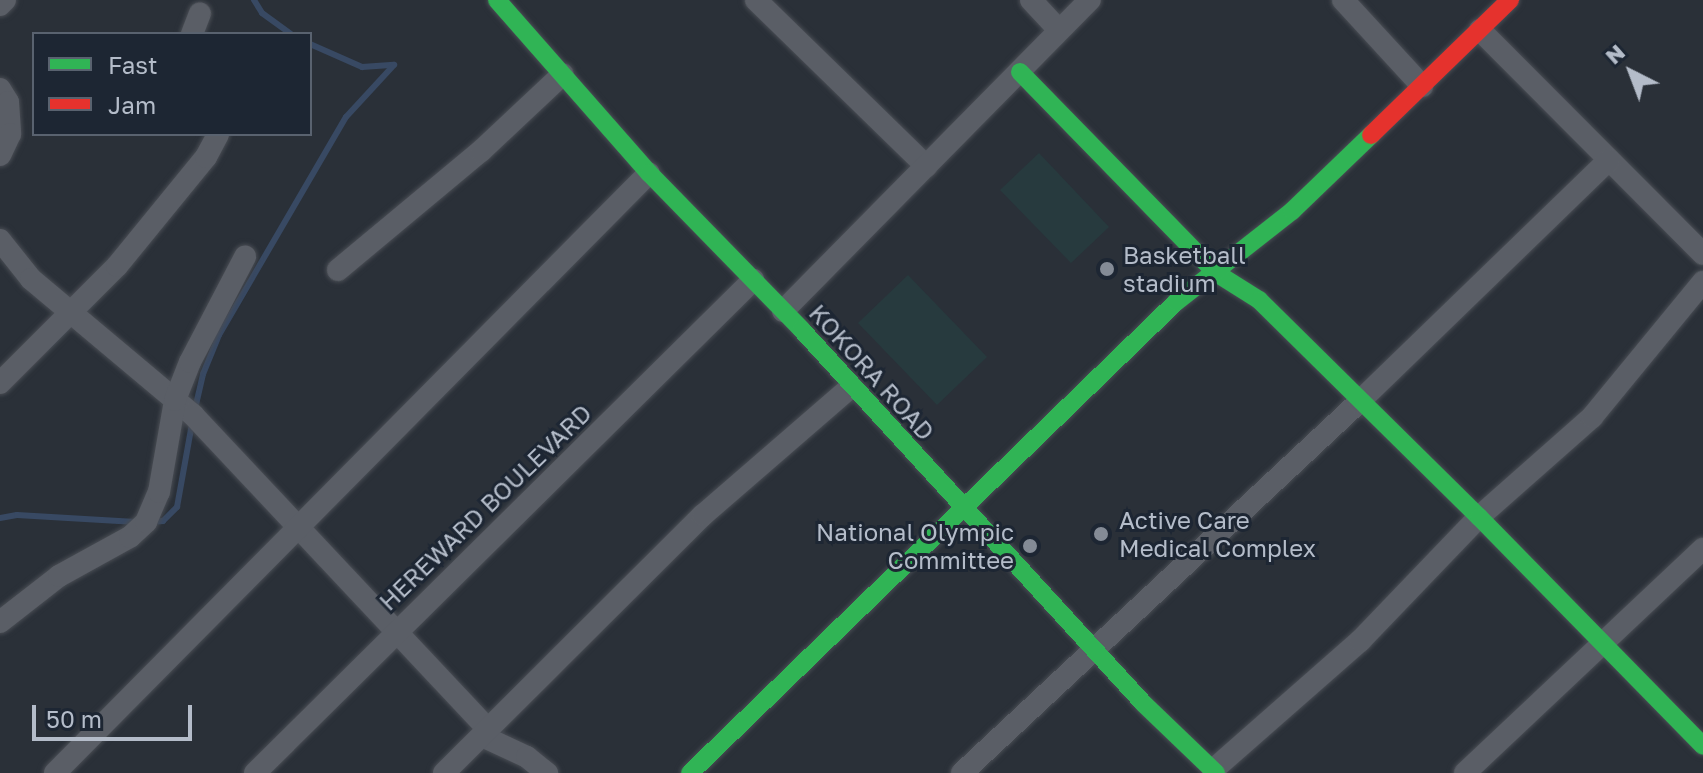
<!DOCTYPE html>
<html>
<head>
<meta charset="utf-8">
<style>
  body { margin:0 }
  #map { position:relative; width:1703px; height:773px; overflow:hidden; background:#2a3038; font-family:"Golos Text",sans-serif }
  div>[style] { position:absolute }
  .green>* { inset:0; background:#273a3e }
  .stream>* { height:6px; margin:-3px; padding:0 3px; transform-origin:3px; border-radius:3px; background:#384963 }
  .roads { filter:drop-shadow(0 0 2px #484c53) drop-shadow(0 0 2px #484c53) }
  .street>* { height:22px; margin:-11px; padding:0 11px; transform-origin:11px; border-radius:11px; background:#5a5e66 }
  .fast>* { height:18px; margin:-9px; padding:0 9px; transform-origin:9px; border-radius:9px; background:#30b455 }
  .jam>* { height:18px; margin:-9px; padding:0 9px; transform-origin:9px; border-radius:9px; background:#e5322d }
  .dots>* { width:22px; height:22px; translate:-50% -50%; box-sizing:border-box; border:4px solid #1d2633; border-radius:50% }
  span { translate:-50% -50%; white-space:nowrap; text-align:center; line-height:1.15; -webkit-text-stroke:6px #1d2633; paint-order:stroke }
  .poi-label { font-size:24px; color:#b4bcc9 }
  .left { translate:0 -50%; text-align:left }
  .right { translate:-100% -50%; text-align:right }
  .street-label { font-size:24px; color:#b4bcc9 }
  .legend { position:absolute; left:32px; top:32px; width:280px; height:104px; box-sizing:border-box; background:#1d2633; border:2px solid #59626f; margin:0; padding:10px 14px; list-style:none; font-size:24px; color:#b4bcc9 }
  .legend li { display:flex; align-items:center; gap:16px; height:40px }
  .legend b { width:40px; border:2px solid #59626f }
  .north { position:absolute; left:1591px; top:32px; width:80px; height:80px; -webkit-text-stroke:6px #1d2633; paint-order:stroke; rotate:318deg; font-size:22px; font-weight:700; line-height:32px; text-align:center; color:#b4bcc9 }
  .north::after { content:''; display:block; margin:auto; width:28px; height:36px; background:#b4bcc9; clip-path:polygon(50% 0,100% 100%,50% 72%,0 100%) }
  .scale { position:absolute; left:32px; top:705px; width:160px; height:36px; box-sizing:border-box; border:4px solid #b4bcc9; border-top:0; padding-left:10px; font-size:24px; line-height:28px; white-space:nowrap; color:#b4bcc9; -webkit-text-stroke:6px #1d2633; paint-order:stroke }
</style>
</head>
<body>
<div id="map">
  <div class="green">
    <i style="clip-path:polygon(1039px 153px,1109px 227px,1071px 263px,1000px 190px)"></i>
    <i style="clip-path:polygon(908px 275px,987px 357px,937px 405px,858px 323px)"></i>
  </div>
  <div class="stream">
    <i style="left:254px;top:0;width:15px;rotate:58deg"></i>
    <i style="left:262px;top:13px;width:36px;rotate:36deg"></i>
    <i style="left:310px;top:44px;width:57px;rotate:23.9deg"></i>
    <i style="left:362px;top:67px;width:32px;rotate:-4deg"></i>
    <i style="left:195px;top:409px;width:36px;rotate:-77deg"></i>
    <i style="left:203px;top:374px;width:42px;rotate:-67.7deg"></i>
    <i style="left:219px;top:335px;width:252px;rotate:-59.8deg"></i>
    <i style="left:346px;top:117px;width:71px;rotate:-47.3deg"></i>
    <i style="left:0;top:518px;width:17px;rotate:-10deg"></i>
    <i style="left:17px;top:515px;width:119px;rotate:3.4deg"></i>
    <i style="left:151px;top:522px;width:12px;rotate:-5deg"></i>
    <i style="left:163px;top:521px;width:20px;rotate:-45deg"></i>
    <i style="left:177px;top:507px;width:84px;rotate:-79.8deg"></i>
  </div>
  <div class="roads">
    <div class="street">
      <i style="left:756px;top:0;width:238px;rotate:44.3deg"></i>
      <i style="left:1031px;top:0;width:41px;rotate:47deg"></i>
      <i style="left:1343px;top:0;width:117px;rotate:47.4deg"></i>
      <i style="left:0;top:5px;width:7px;rotate:-45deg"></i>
      <i style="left:1480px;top:30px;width:316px;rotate:45.1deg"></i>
      <i style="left:192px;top:34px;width:22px;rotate:-69deg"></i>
      <i style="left:0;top:89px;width:15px;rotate:58deg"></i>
      <i style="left:8px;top:102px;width:32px;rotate:86deg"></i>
      <i style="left:10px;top:134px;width:23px;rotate:115deg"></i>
      <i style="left:0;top:240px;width:50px;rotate:51.5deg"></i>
      <i style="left:31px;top:279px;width:212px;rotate:40deg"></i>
      <i style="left:193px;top:415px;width:429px;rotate:46.8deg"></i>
      <i style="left:338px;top:270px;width:186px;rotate:-39.8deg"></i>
      <i style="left:481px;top:151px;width:112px;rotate:-43.2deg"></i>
      <i style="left:783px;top:311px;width:437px;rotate:-45.4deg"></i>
      <i style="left:0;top:383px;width:165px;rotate:-45deg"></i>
      <i style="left:117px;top:266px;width:141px;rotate:-50.8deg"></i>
      <i style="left:206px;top:157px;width:26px;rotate:-62deg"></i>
      <i style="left:0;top:622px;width:75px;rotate:-37.9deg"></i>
      <i style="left:59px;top:576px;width:81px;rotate:-28.8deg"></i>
      <i style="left:130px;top:537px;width:22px;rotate:-43deg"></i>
      <i style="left:146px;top:522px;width:33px;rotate:-67deg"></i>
      <i style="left:159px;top:492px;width:93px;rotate:-80.1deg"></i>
      <i style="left:175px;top:400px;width:41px;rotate:-68.5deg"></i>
      <i style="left:190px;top:362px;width:119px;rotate:-62.4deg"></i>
      <i style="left:482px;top:736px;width:50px;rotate:25deg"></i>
      <i style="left:527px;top:757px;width:26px;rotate:39deg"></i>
      <i style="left:1213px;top:770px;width:196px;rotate:-41.3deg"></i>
      <i style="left:1360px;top:641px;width:172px;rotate:-46.2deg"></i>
      <i style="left:1479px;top:517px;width:151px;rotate:-41.5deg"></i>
      <i style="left:1592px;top:417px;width:175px;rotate:-50.6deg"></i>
      <i style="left:55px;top:773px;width:844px;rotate:-45.29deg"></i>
      <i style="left:255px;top:773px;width:701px;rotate:-44.71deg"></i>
      <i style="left:444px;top:773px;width:366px;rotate:-44.9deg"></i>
      <i style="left:703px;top:515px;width:196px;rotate:-40.9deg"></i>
      <i style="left:962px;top:773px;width:543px;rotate:-43.06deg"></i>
      <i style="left:1359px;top:402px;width:348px;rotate:-44.1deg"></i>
      <i style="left:1465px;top:773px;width:327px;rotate:-43.3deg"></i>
    </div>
    <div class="fast">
      <i style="left:497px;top:0;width:230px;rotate:48.7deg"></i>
      <i style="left:649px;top:173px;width:218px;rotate:45.7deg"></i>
      <i style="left:801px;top:329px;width:508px;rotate:47.55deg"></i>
      <i style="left:1144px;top:704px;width:100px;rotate:43.8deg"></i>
      <i style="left:1020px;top:72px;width:281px;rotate:45.7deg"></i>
      <i style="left:1216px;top:273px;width:51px;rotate:32.1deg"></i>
      <i style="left:1259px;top:300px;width:309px;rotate:44.6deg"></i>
      <i style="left:1479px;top:517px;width:320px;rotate:45.6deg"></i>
      <i style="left:690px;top:773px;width:677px;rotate:-44.1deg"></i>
      <i style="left:1176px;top:302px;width:147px;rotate:-38.1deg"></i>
      <i style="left:1292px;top:211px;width:110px;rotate:-43.9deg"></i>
    </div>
    <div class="jam">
      <i style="left:1371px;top:135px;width:194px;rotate:-44.2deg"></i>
    </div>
  </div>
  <div class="dots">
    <i style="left:1107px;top:269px;background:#848b96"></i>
    <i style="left:1101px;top:534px;background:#848b96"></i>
    <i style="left:1030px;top:546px;background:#848b96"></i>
  </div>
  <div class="poi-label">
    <span class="left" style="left:1123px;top:269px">Basketball<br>stadium</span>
    <span class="left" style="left:1119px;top:534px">Active Care<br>Medical Complex</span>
    <span class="right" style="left:1014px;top:546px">National Olympic<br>Committee</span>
  </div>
  <div class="street-label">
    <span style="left:872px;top:372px;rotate:48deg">KOKORA ROAD</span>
    <span style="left:485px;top:507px;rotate:-44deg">HEREWARD BOULEVARD</span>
  </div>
  <ul class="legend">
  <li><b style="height:10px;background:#30b455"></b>Fast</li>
  <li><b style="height:10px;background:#e5322d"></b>Jam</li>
  </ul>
  <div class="north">N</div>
  <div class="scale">50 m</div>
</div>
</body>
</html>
